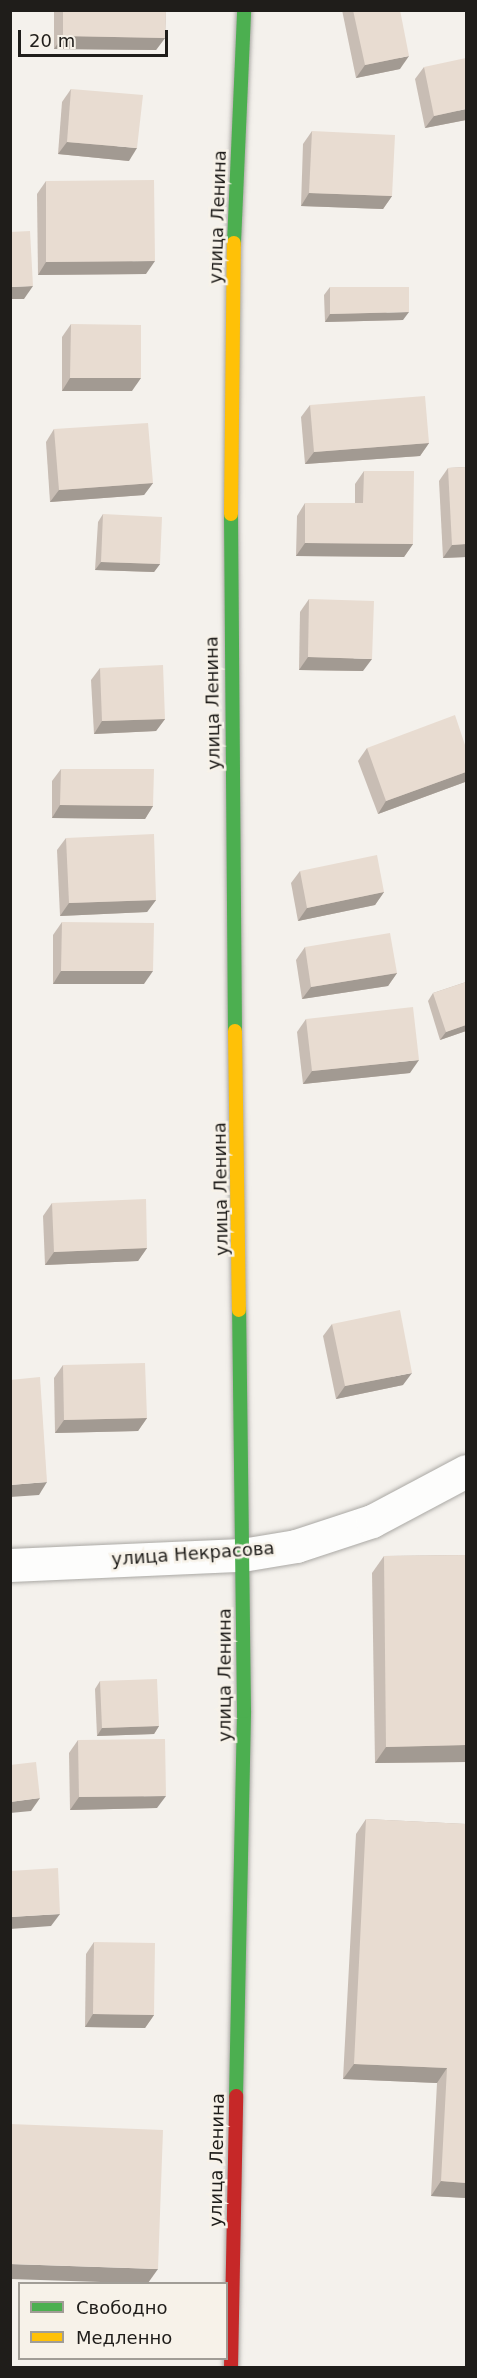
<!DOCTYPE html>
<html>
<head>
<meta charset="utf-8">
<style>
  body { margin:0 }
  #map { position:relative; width:477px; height:2378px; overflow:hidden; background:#f4f1ec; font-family:"DejaVu Sans",sans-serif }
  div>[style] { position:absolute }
  .roads { filter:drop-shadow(0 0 2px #aaa8a4) drop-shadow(0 0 2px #aaa8a4) }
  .street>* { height:33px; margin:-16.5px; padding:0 16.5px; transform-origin:16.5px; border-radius:16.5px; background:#fdfdfc }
  .fast>* { height:14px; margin:-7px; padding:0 7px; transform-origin:7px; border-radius:7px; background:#4caf50 }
  .slow>* { height:14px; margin:-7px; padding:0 7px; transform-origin:7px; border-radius:7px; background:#ffc107 }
  .jam>* { height:14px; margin:-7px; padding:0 7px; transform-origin:7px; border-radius:7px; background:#c62828 }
  .wall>* { inset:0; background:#c8bdb4 }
  .shaded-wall>* { inset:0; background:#a29a92 }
  .building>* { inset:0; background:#e8dcd1 }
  span { translate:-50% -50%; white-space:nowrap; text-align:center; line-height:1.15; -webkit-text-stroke:5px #f7f2e9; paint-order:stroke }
  .street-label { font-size:18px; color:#1f1d1a }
  .frame { position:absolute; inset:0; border:12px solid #1f1d1a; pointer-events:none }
  .legend { position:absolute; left:18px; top:2282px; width:210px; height:78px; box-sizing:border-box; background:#f7f2e9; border:2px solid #a19d96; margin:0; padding:8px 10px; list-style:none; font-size:18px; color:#1f1d1a }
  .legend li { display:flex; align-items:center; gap:12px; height:30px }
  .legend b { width:30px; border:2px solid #a19d96 }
  .scale { position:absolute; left:18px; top:30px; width:150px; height:27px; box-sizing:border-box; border:3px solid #1f1d1a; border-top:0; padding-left:8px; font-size:18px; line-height:21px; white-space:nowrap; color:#1f1d1a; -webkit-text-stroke:4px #f7f2e9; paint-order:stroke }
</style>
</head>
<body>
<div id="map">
  <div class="roads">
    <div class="street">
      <i style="left:10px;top:1565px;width:232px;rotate:-2.5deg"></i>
      <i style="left:242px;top:1555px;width:55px;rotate:-9.5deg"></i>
      <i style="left:296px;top:1546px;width:80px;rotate:-18.2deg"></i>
      <i style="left:372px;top:1521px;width:106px;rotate:-28deg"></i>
    </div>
    <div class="fast">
      <i style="left:234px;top:243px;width:233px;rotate:-87.5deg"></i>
      <i style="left:231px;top:514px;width:517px;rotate:89.56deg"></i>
      <i style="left:236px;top:2096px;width:385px;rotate:-88.8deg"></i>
      <i style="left:244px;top:1711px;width:401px;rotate:-90.7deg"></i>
    </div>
    <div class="slow">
      <i style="left:231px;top:514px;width:271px;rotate:-89.4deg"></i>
      <i style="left:235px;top:1031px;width:279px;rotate:89.2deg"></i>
    </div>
    <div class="jam">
      <i style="left:231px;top:2368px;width:272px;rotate:-88.9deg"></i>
    </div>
  </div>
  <div class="wall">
    <i style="clip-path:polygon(54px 10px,166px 10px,165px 38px,156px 50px,54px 49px)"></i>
    <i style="clip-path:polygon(342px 10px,400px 10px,400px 69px,356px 78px)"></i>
    <i style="clip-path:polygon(424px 67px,466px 120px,425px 128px,415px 79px)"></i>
    <i style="clip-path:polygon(71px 89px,129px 161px,58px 154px,62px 102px)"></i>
    <i style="clip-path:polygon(312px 131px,392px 196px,383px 209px,301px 206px,303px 144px)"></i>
    <i style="clip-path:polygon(46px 181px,146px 274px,38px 275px,37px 194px)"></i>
    <i style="clip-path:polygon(330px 287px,403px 320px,325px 322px,324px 295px)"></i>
    <i style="clip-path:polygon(71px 324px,132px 391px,62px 391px,62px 337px)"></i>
    <i style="clip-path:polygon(310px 405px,429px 443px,420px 456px,305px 464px,301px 417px)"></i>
    <i style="clip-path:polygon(54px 429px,153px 483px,144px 495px,50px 502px,46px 442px)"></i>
    <i style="clip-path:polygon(466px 467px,466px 557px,443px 558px,439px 481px,448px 468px)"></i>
    <i style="clip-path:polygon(364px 471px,413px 544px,404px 557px,296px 556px,297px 516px,305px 503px,355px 503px,355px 484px)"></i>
    <i style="clip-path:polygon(103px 514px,160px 564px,154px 572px,95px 570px,98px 522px)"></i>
    <i style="clip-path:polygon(309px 599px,363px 671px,299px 670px,300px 612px)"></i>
    <i style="clip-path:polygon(100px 668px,165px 719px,156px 731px,94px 734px,91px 680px)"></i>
    <i style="clip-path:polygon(367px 748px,466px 748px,466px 780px,465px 782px,378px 814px,358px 761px)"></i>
    <i style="clip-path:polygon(61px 769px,153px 806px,145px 819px,52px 818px,52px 781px)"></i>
    <i style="clip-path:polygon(66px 838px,156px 900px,147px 912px,60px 916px,57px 850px)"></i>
    <i style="clip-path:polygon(300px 871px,384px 892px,375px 905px,298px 921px,291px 883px)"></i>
    <i style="clip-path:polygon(62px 922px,144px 984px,53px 984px,53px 935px)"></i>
    <i style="clip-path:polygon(305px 947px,397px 973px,388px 986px,302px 999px,296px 960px)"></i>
    <i style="clip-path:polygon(466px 982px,466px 1031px,440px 1040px,428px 1001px,433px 993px)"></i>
    <i style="clip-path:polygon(306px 1019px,410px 1073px,303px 1084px,297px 1032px)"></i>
    <i style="clip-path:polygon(52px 1203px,147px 1248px,138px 1261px,45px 1265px,43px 1216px)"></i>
    <i style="clip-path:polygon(332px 1324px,403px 1385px,336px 1399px,323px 1336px)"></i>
    <i style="clip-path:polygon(63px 1365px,147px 1418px,138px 1431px,55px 1433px,54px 1378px)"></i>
    <i style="clip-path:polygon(466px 1555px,466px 1762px,375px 1763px,372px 1573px,384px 1556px)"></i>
    <i style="clip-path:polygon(100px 1681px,159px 1726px,154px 1734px,97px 1736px,95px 1689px)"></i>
    <i style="clip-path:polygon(78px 1740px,157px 1808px,70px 1810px,69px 1753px)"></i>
    <i style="clip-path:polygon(366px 1819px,466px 1824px,466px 2198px,431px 2196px,437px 2083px,343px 2079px,356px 1834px)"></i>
    <i style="clip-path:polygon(94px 1942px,154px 2015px,145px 2028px,85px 2027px,86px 1954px)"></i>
  </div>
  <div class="shaded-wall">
    <i style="clip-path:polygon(63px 36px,165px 38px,156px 50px,54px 49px)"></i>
    <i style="clip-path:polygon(409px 56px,400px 69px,356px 78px,365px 65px)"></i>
    <i style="clip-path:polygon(466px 109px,466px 120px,425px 128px,434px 116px)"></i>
    <i style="clip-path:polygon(67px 142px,137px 148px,129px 161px,58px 154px)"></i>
    <i style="clip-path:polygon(309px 193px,392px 196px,383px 209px,301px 206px)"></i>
    <i style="clip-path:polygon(155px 261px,146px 274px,38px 275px,46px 262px)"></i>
    <i style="clip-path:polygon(33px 286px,24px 299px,10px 299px,10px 287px)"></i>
    <i style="clip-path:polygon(409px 312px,403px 320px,325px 322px,330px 314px)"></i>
    <i style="clip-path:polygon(70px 378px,141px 378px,132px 391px,62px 391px)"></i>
    <i style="clip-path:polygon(429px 443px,420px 456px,305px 464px,314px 452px)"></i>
    <i style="clip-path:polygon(153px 483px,144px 495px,50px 502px,59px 490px)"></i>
    <i style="clip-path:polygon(305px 543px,413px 544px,404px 557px,296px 556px)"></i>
    <i style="clip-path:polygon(466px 544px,466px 557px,443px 558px,452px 545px)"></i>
    <i style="clip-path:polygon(101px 562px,160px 564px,154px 572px,95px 570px)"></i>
    <i style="clip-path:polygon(308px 657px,372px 659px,363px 671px,299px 670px)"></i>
    <i style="clip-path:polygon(165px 719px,156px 731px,94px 734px,102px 721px)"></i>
    <i style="clip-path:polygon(466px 772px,466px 780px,465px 782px,378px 814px,386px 801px)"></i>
    <i style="clip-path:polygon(60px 805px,153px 806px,145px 819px,52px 818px)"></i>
    <i style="clip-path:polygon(384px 892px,375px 905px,298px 921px,307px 908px)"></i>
    <i style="clip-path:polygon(156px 900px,147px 912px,60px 916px,69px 903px)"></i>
    <i style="clip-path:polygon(61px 971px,153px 971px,144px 984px,53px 984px)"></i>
    <i style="clip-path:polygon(397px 973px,388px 986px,302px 999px,311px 987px)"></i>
    <i style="clip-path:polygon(466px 1025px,466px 1031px,440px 1040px,446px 1032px)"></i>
    <i style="clip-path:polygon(419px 1060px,410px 1073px,303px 1084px,312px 1071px)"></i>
    <i style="clip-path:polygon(147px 1248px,138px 1261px,45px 1265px,54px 1252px)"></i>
    <i style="clip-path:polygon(412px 1373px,403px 1385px,336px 1399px,345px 1386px)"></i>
    <i style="clip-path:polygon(147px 1418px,138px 1431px,55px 1433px,64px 1420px)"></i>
    <i style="clip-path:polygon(47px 1482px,39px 1495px,10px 1497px,10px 1485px)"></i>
    <i style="clip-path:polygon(159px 1726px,154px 1734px,97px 1736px,102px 1728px)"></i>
    <i style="clip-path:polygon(466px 1745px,466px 1762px,375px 1763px,386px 1747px)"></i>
    <i style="clip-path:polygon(166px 1796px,157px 1808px,70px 1810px,79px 1797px)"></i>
    <i style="clip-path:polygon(40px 1798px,31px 1811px,10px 1813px,10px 1802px)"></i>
    <i style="clip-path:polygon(60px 1914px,51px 1926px,10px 1929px,10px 1917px)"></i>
    <i style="clip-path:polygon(93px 2014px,154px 2015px,145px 2028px,85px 2027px)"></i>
    <i style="clip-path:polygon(354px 2064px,447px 2068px,437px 2083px,343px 2079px)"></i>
    <i style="clip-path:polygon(441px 2181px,466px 2183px,466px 2198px,431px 2196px)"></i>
    <i style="clip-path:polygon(10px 2264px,158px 2269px,148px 2283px,131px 2283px,10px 2279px)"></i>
  </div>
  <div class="building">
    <i style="clip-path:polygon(63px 10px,166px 10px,165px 38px,63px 36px)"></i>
    <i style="clip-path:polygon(353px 10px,400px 10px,409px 56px,365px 65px)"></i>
    <i style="clip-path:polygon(466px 58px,466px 109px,434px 116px,424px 67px)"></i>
    <i style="clip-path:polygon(71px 89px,143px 95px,137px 148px,67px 142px)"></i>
    <i style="clip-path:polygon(312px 131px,395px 135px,392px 196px,309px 193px)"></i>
    <i style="clip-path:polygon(154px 180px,155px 261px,46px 262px,46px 181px)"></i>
    <i style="clip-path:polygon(30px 231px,33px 286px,10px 287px,10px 232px)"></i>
    <i style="clip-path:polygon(330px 287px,409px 287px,409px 312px,330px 314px)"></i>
    <i style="clip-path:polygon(71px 324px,141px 325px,141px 378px,70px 378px)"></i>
    <i style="clip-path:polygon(425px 396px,429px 443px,314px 452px,310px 405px)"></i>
    <i style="clip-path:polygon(148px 423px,153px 483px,59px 490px,54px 429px)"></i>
    <i style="clip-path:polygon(466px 467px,466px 544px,452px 545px,448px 468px)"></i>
    <i style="clip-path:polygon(364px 471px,414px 471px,413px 544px,305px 543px,305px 503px,363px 503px)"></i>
    <i style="clip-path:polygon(103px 514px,162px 517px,160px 564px,101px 562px)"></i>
    <i style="clip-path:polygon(309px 599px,374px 601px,372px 659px,308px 657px)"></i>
    <i style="clip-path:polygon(163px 665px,165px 719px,102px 721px,100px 668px)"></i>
    <i style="clip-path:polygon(455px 715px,466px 748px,466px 772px,386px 801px,367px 748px)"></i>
    <i style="clip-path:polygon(61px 769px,154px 769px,153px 806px,60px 805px)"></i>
    <i style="clip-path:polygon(154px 834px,156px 900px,69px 903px,66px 838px)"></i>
    <i style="clip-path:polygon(377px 855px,384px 892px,307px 908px,300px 871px)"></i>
    <i style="clip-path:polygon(62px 922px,154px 923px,153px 971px,61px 971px)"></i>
    <i style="clip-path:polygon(390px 933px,397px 973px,311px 987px,305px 947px)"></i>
    <i style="clip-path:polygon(466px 982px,466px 1025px,446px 1032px,433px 993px)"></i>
    <i style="clip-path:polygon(413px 1007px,419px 1060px,312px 1071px,306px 1019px)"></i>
    <i style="clip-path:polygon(146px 1199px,147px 1248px,54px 1252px,52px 1203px)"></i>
    <i style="clip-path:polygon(400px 1310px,412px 1373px,345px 1386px,332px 1324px)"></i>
    <i style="clip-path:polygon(145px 1363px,147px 1418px,64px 1420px,63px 1365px)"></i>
    <i style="clip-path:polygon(40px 1377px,47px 1482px,10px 1485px,10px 1380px)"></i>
    <i style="clip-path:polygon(466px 1555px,466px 1745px,386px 1747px,384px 1556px)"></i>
    <i style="clip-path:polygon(157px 1679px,159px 1726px,102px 1728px,100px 1681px)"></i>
    <i style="clip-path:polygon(165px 1739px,166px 1796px,79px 1797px,78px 1740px)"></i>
    <i style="clip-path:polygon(36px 1762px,40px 1798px,10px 1802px,10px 1765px)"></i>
    <i style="clip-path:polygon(366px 1819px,466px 1824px,466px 2183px,441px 2181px,447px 2068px,354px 2064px)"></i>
    <i style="clip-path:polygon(58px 1868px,60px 1914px,10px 1917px,10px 1871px)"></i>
    <i style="clip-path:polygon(94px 1942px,155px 1943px,154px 2015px,93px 2014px)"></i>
    <i style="clip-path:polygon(10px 2124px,163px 2130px,158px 2269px,10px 2264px)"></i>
  </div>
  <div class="street-label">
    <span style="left:218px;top:217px;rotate:-88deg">улица Ленина</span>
    <span style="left:213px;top:703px;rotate:-91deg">улица Ленина</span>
    <span style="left:221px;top:1189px;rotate:-91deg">улица Ленина</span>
    <span style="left:193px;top:1554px;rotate:-4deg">улица Некрасова</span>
    <span style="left:225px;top:1675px;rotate:-90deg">улица Ленина</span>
    <span style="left:217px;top:2160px;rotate:-89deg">улица Ленина</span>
  </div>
  <div class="frame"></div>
  <ul class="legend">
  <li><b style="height:8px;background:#4caf50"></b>Свободно</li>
  <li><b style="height:8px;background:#ffc107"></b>Медленно</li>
  </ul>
  <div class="scale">20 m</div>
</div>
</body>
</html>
